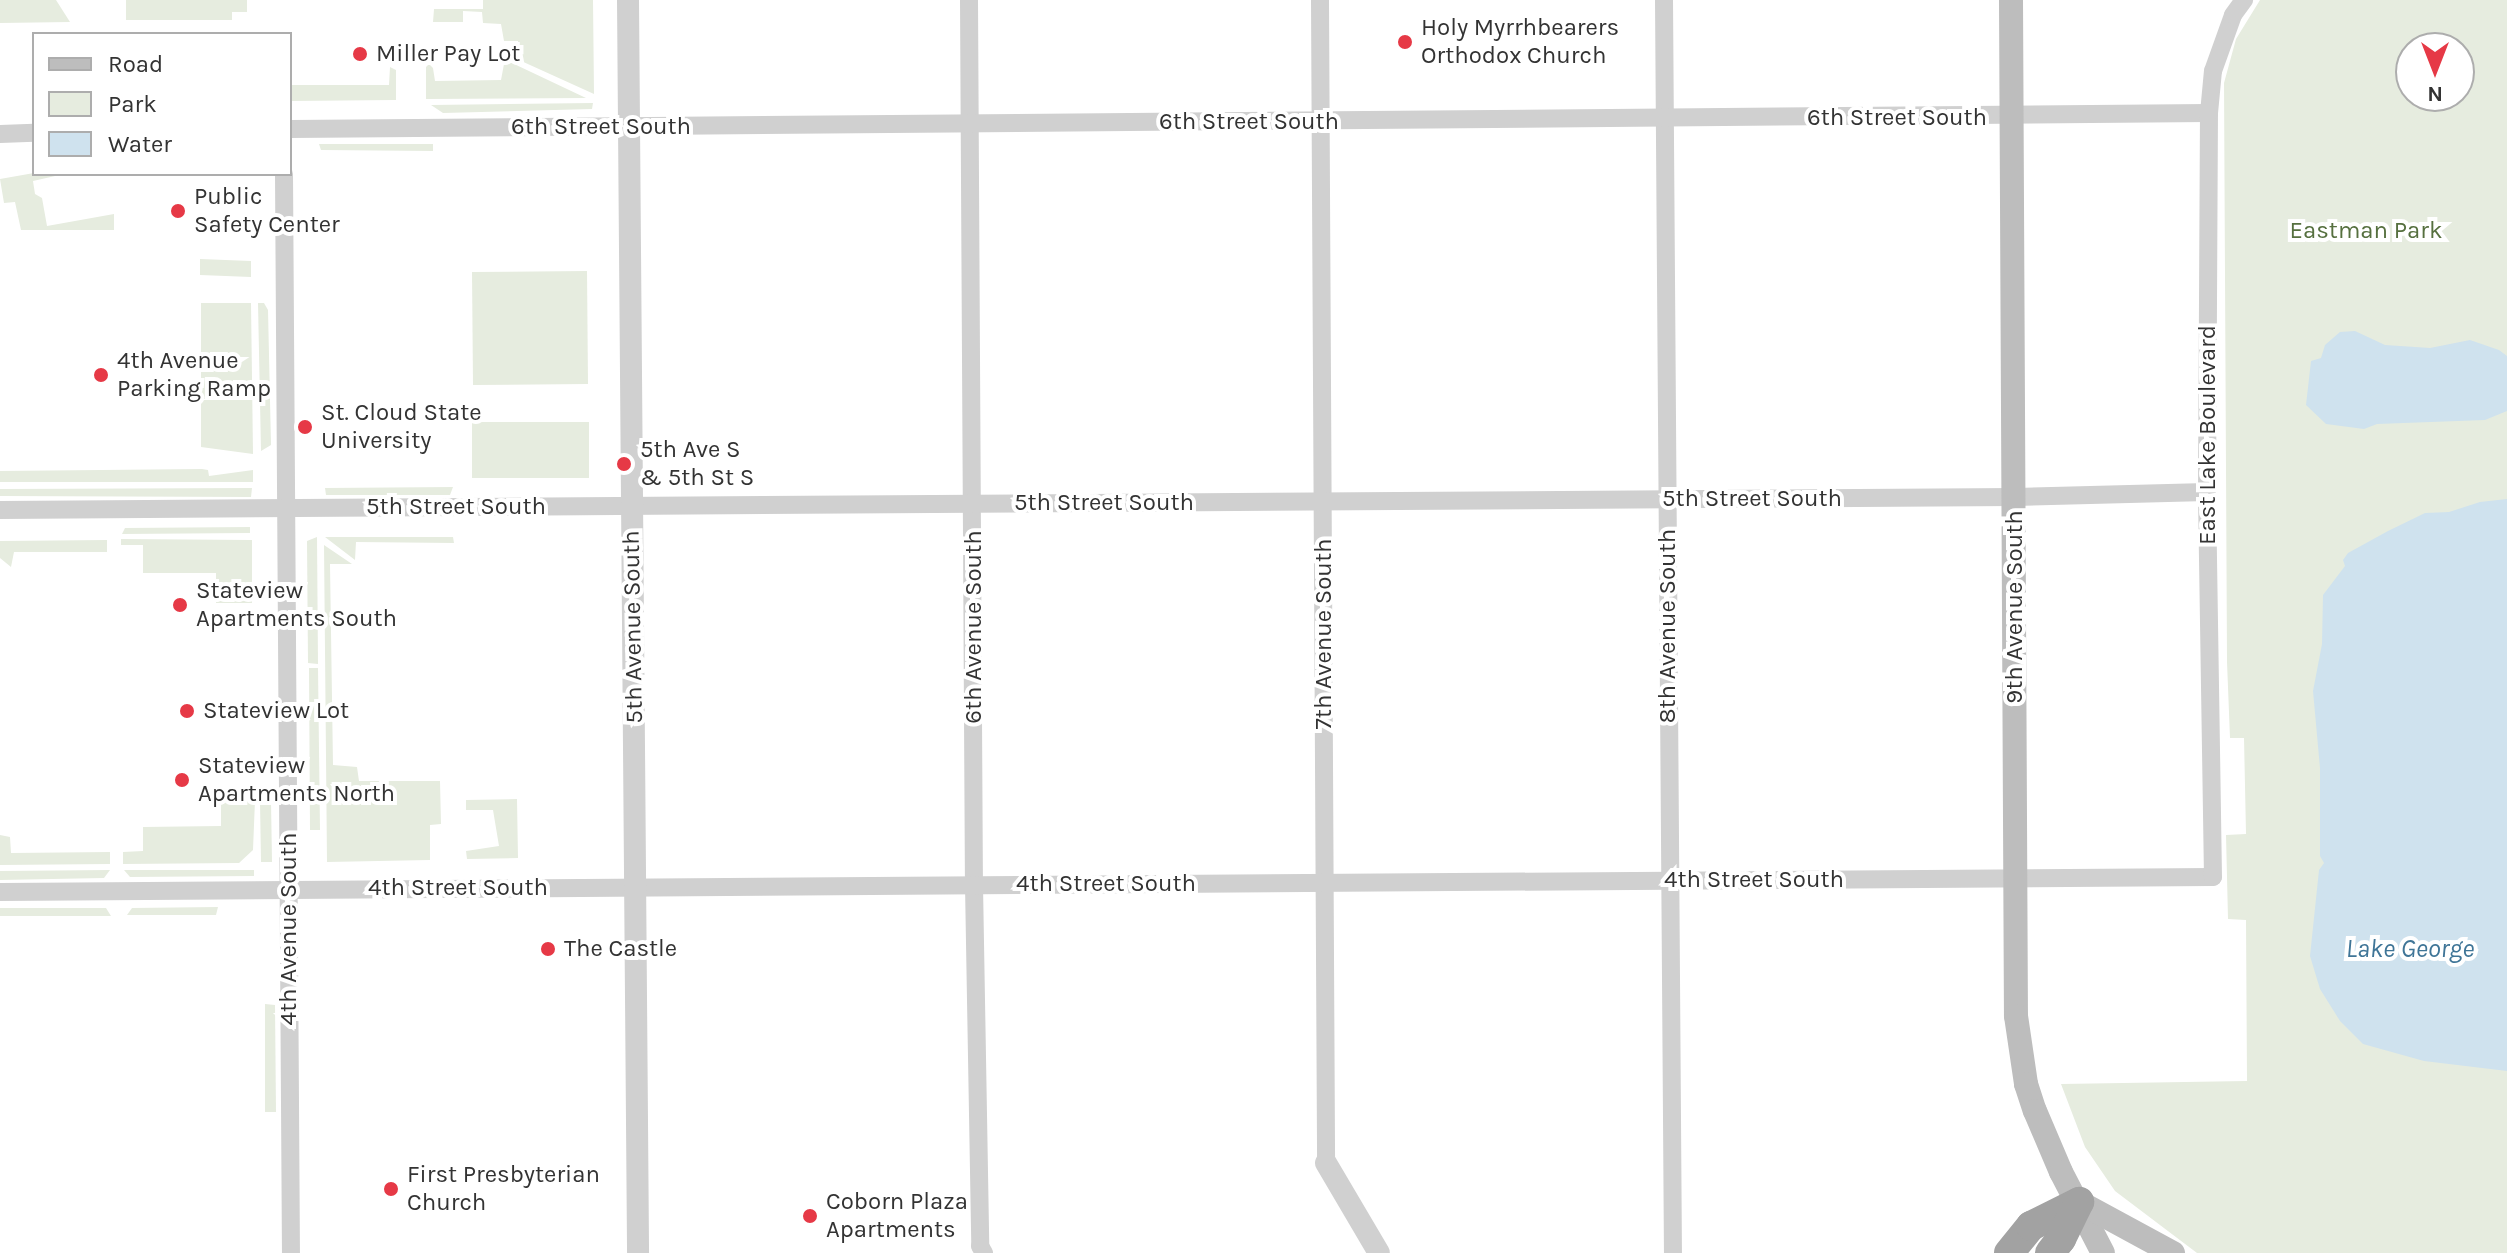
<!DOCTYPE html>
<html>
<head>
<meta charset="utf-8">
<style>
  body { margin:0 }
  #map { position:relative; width:2507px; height:1253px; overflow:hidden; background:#fff; font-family:Karla,sans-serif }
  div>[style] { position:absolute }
  .green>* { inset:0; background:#e6ecdf }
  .water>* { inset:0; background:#cfe2ee }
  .minor>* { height:18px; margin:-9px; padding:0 9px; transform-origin:9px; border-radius:9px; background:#d0d0d0 }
  .tertiary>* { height:22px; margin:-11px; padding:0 11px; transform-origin:11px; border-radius:11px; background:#d0d0d0 }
  .secondary>* { height:24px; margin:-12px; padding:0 12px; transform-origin:12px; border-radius:12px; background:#bdbdbd }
  .trunk>* { height:30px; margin:-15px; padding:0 15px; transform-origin:15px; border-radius:15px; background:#a2a2a2 }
  .dots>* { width:22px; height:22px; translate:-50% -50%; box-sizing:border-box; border:4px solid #fff; border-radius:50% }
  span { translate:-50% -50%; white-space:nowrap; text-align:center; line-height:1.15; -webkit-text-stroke:8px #fff; paint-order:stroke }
  .poi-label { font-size:24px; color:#333 }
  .left { translate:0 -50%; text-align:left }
  .street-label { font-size:24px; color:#333 }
  .park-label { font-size:24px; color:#56703f }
  .water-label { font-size:26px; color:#3f7597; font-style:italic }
  .legend { position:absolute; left:32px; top:32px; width:260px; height:144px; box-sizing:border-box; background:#fff; border:2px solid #adadad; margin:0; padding:10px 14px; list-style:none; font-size:24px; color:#333 }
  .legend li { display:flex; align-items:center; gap:16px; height:40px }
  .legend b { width:40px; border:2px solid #adadad }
  .north { position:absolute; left:2395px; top:32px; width:80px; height:80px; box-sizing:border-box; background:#fff; border:2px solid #adadad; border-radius:50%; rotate:180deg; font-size:22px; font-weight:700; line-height:32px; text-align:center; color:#333 }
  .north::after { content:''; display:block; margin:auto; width:28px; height:36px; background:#e63946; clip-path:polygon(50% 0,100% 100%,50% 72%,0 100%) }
</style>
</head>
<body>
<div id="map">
  <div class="green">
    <i style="clip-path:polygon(0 0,56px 0,70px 22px,0 23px)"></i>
    <i style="clip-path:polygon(126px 0,247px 0,247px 12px,232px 12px,232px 20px,126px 20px)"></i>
    <i style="clip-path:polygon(483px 0,593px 0,594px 94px,519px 60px,518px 41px,504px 41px,501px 24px,483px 23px,482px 12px,463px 11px,463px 22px,433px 22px,434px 9px,483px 9px)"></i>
    <i style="clip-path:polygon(evenodd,2260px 0,2507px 0,2507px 1253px,2197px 1253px,2115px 1191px,2085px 1147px,2061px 1084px,2247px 1081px,2246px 920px,2228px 919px,2226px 835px,2246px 834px,2244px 738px,2230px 738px,2227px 662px,2224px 83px,2236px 39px,2260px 0,2411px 48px,2459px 48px,2459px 96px,2411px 96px,2411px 48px)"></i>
    <i style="clip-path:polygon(512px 63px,586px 98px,426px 99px,426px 67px,429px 64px,433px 68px,435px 81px,501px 80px,504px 64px)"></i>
    <i style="clip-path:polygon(390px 67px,396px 70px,396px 100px,290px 101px,290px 85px,389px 85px)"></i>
    <i style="clip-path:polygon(593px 103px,592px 109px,443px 113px,431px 105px)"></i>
    <i style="clip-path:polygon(319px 144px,433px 144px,433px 151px,321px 150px)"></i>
    <i style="clip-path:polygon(34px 173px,64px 174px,33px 181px,35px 194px,42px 198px,47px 226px,114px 214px,114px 230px,21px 230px,15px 202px,4px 203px,0 179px)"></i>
    <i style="clip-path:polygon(200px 259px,251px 261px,251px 277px,200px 275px)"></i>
    <i style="clip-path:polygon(587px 271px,588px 384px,473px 385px,472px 272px)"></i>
    <i style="clip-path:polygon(201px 303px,251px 303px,253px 454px,201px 447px)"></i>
    <i style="clip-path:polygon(258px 303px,264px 303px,268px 310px,271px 445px,261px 451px)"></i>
    <i style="clip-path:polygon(472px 422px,589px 422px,589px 478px,472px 478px)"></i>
    <i style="clip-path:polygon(202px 469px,208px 470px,209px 476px,253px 470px,253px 482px,0 482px,0 471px)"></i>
    <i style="clip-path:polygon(453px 487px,450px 495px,326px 495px,325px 488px)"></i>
    <i style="clip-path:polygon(252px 488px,251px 497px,0 496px,0 489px)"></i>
    <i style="clip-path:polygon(250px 527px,250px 533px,122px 534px,125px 528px)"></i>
    <i style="clip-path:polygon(317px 537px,318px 664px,308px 663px,307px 541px)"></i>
    <i style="clip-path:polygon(325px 537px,453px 537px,454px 543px,356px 542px,355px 560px)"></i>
    <i style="clip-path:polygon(121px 539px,252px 540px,252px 603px,216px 603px,216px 573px,143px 573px,143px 545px,121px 545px)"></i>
    <i style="clip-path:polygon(107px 540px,107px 552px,14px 552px,11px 567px,0 558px,0 541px)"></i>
    <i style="clip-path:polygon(324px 545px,352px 564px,330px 564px,333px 765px,357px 767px,359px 781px,440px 781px,441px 824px,430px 825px,430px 860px,327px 862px)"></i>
    <i style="clip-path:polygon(309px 668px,318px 668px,320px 830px,310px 830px)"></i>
    <i style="clip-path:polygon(517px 799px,518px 858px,467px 859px,466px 851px,499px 846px,493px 810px,466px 810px,466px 800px)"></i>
    <i style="clip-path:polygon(255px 800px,253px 850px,239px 863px,123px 864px,123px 852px,143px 851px,143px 827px,221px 826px,221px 801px)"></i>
    <i style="clip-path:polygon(260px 801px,271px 801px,272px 862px,261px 862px)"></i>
    <i style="clip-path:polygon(0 835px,10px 837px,11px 853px,110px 852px,110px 864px,0 865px)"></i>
    <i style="clip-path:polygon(110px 870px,104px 878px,0 880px,0 871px)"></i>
    <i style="clip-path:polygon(124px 870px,254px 870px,254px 876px,130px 877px)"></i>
    <i style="clip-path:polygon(218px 907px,216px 915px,127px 915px,132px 908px)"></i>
    <i style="clip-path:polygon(0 908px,106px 908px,111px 916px,0 916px)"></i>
    <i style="clip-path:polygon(265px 1004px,275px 1005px,276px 1112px,265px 1112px)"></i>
  </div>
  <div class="water">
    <i style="clip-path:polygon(2355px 331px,2385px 345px,2430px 348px,2470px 340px,2499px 350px,2507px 356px,2507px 411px,2485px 420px,2377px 424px,2364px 429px,2326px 424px,2306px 405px,2311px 361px,2321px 358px,2325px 345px,2340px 332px)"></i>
    <i style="clip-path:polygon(2507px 499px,2507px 1071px,2424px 1061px,2363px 1044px,2340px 1021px,2320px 989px,2310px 956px,2319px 870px,2324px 863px,2320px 856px,2320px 768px,2313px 691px,2322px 644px,2323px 595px,2345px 566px,2343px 560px,2348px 553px,2388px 531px,2425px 513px,2449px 512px,2480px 502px)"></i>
  </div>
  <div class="minor">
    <i style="left:969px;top:0;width:885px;rotate:89.68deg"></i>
    <i style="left:974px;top:885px;width:361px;rotate:89deg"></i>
    <i style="left:980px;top:1246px;width:8px;rotate:60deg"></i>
    <i style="left:1320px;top:0;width:1163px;rotate:89.7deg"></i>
    <i style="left:1664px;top:0;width:1253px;rotate:89.59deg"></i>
    <i style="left:290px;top:129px;width:1919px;rotate:-0.48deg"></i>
    <i style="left:0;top:134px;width:34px;rotate:-2deg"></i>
    <i style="left:284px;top:174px;width:1079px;rotate:89.63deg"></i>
    <i style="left:0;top:510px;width:2016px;rotate:-0.37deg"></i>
    <i style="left:2016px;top:497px;width:191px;rotate:-1.5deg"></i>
    <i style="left:0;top:892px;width:2213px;rotate:-0.39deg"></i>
    <i style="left:2213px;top:877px;width:385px;rotate:-90.9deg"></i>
    <i style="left:2207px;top:492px;width:379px;rotate:-89.7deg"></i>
    <i style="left:2209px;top:113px;width:42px;rotate:-84.6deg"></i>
    <i style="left:2213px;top:71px;width:59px;rotate:-70.3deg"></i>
    <i style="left:2233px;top:15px;width:19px;rotate:-54deg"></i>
  </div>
  <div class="tertiary">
    <i style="left:628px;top:0;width:1253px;rotate:89.54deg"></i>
    <i style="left:1326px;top:1163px;width:104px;rotate:59.5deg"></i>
  </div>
  <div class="secondary">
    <i style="left:2011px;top:0;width:1016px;rotate:89.72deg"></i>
    <i style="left:2016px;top:1016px;width:69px;rotate:81.6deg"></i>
    <i style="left:2026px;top:1084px;width:28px;rotate:72deg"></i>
    <i style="left:2035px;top:1111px;width:66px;rotate:66.9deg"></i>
    <i style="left:2061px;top:1172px;width:91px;rotate:62.6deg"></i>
    <i style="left:2079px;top:1202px;width:107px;rotate:28.5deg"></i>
  </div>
  <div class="trunk">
    <i style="left:2009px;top:1253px;width:35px;rotate:-51deg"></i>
    <i style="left:2031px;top:1226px;width:54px;rotate:-26.6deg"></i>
    <i style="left:2050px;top:1253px;width:18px;rotate:-52deg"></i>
    <i style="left:2061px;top:1239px;width:41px;rotate:-64.1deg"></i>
  </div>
  <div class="dots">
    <i style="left:1405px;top:42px;background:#e63946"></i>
    <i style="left:360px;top:54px;background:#e63946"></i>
    <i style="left:178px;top:211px;background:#e63946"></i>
    <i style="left:101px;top:375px;background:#e63946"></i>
    <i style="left:305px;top:427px;background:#e63946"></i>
    <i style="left:624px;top:464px;background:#e63946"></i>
    <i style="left:180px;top:605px;background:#e63946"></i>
    <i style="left:187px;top:711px;background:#e63946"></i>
    <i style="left:182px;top:780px;background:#e63946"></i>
    <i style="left:548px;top:949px;background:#e63946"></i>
    <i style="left:391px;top:1189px;background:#e63946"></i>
    <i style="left:810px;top:1216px;background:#e63946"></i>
  </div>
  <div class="poi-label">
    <span class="left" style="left:1421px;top:42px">Holy Myrrhbearers<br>Orthodox Church</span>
    <span class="left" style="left:376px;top:54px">Miller Pay Lot</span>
    <span class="left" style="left:194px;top:211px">Public<br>Safety Center</span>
    <span class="left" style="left:117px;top:375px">4th Avenue<br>Parking Ramp</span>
    <span class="left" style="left:321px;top:427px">St. Cloud State<br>University</span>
    <span class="left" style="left:640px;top:464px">5th Ave S<br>&amp; 5th St S</span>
    <span class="left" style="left:196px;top:605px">Stateview<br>Apartments South</span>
    <span class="left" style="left:203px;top:711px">Stateview Lot</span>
    <span class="left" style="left:198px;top:780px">Stateview<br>Apartments North</span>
    <span class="left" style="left:564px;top:949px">The Castle</span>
    <span class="left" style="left:407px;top:1189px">First Presbyterian<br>Church</span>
    <span class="left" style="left:826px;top:1216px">Coborn Plaza<br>Apartments</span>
  </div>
  <div class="street-label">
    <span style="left:1897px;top:118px">6th Street South</span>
    <span style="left:1249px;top:122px">6th Street South</span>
    <span style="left:601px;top:127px">6th Street South</span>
    <span style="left:2208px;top:435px;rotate:-90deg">East Lake Boulevard</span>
    <span style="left:1752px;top:499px">5th Street South</span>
    <span style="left:1104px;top:503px">5th Street South</span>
    <span style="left:456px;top:507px">5th Street South</span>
    <span style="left:2015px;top:607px;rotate:-90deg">9th Avenue South</span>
    <span style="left:1668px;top:626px;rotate:-90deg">8th Avenue South</span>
    <span style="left:633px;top:627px;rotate:-91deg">5th Avenue South</span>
    <span style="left:974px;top:627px;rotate:-90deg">6th Avenue South</span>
    <span style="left:1324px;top:634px;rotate:-90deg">7th Avenue South</span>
    <span style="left:1754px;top:880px">4th Street South</span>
    <span style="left:1106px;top:884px">4th Street South</span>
    <span style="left:458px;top:888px">4th Street South</span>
    <span style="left:289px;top:929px;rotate:-90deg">4th Avenue South</span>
  </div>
  <div class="park-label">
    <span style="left:2366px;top:231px">Eastman Park</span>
  </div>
  <div class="water-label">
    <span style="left:2410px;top:949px">Lake George</span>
  </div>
  <ul class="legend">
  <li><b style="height:10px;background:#bdbdbd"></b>Road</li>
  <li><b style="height:22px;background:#e6ecdf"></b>Park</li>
  <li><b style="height:22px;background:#cfe2ee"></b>Water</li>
  </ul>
  <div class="north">N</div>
</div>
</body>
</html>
